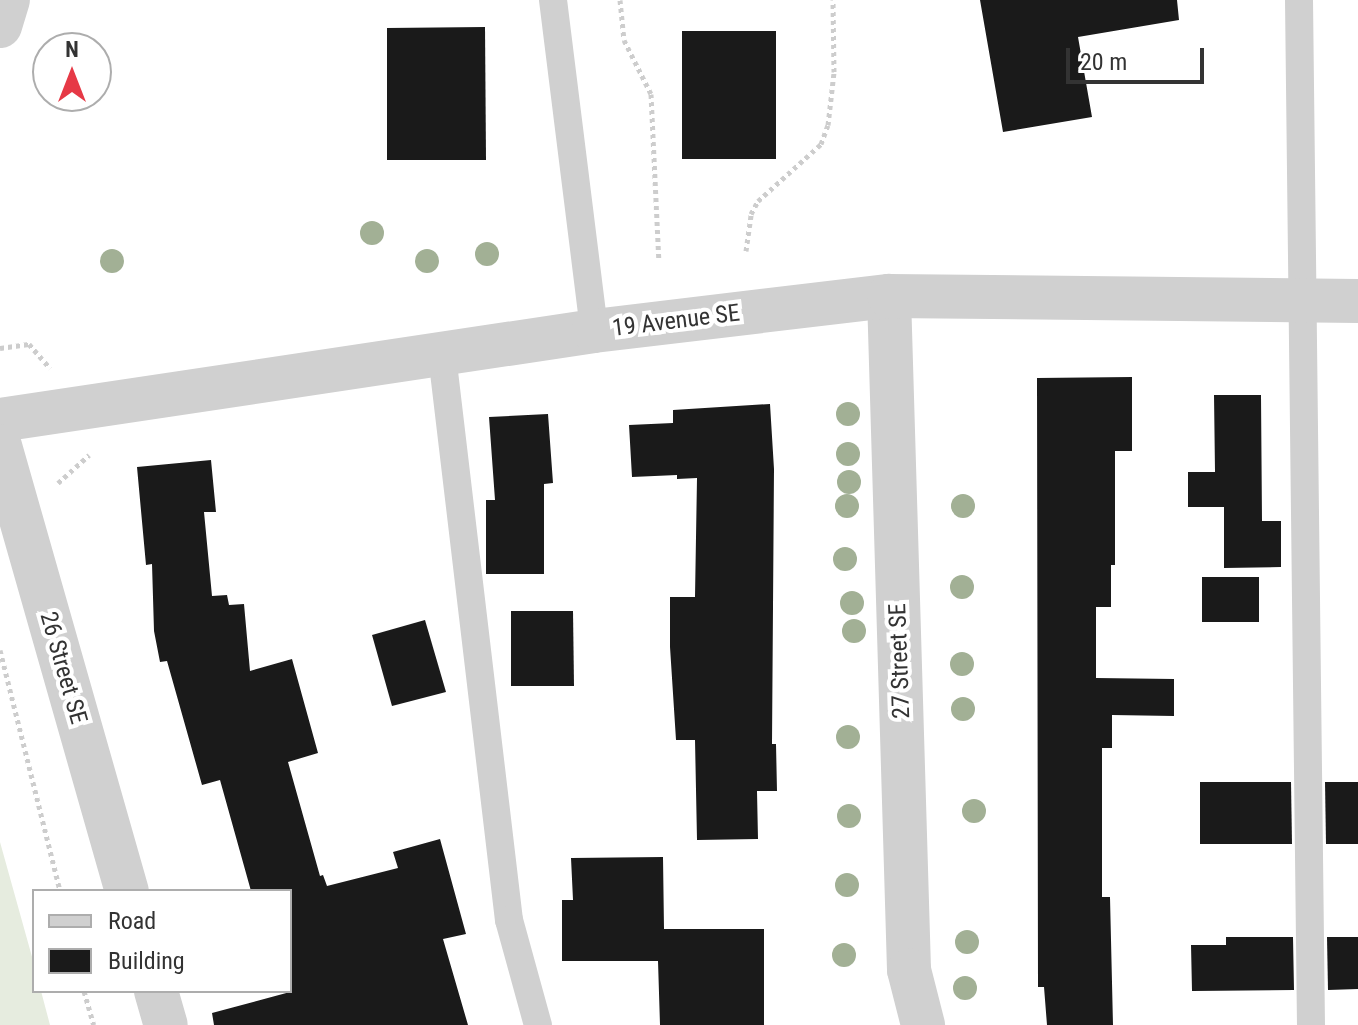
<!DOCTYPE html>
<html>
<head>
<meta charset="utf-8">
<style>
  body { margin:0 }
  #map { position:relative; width:1358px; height:1025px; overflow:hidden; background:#fff; font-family:"Roboto Condensed",sans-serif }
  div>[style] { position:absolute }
  .green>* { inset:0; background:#e6ecdf }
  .building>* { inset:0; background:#1a1a1a }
  .path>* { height:5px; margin-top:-2.5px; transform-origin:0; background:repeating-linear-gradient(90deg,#cdcdcd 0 4px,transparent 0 8px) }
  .service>* { height:28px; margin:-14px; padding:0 14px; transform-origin:14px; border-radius:14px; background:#d0d0d0 }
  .minor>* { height:44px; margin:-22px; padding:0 22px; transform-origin:22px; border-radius:22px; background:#d0d0d0 }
  .tertiary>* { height:44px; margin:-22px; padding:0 22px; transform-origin:22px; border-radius:22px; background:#d0d0d0 }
  .trees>* { width:24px; height:24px; margin:-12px; border-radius:50%; background:#a2b095 }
  span { translate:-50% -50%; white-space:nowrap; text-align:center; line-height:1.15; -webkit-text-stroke:8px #fff; paint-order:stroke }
  .street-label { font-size:24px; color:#333 }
  .legend { position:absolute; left:32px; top:889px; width:260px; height:104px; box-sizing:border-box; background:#fff; border:2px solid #adadad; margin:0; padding:10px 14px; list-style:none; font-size:24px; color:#333 }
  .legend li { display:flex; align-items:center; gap:16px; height:40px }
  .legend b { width:40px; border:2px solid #adadad }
  .north { position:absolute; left:32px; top:32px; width:80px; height:80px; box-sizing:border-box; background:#fff; border:2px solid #adadad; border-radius:50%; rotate:0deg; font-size:22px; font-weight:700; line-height:32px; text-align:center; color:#333 }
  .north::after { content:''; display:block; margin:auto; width:28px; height:36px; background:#e63946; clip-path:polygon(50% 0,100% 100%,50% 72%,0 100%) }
  .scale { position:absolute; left:1066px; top:48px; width:138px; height:36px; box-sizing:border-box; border:4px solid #333; border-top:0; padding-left:10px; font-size:24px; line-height:28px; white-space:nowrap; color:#333; -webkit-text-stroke:6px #fff; paint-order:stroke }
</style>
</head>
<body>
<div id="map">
  <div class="green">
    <i style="clip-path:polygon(0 842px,34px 964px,34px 991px,41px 991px,50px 1025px,0 1025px)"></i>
  </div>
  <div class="building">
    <i style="clip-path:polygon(980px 0,1177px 0,1179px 20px,1078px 37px,1092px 117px,1003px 132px)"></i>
    <i style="clip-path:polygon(485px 27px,486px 160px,387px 160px,387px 28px)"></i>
    <i style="clip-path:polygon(682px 31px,776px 31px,776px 159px,682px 159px)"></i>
    <i style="clip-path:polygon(1132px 377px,1132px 451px,1115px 451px,1115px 565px,1111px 565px,1111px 607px,1096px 607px,1096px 678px,1174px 679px,1174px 716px,1112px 715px,1112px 748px,1102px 748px,1102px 897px,1110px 897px,1113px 1025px,1047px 1025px,1044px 987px,1038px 987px,1037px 378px)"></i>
    <i style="clip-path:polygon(1214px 395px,1261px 395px,1262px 521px,1281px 521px,1281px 567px,1224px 568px,1224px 507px,1188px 507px,1188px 472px,1215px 472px)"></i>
    <i style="clip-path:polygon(770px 404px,774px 469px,772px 744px,776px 744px,777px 791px,757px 791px,758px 839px,697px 840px,695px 740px,676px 740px,670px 647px,670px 597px,695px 597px,697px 478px,677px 479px,677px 475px,632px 477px,629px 425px,673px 423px,673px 410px)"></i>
    <i style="clip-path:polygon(548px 414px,553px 483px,544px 484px,544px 574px,486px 574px,486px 500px,495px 500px,489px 417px)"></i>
    <i style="clip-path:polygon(211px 460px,216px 512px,204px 512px,212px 596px,227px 595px,229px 605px,244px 604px,250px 671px,292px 659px,318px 753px,288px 762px,320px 876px,323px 875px,327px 886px,398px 868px,393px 852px,440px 839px,466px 934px,443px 939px,468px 1025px,214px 1025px,212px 1013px,290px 992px,290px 891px,251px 891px,220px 780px,202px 785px,167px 661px,160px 662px,154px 631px,152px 564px,146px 565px,137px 467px)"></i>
    <i style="clip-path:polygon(1202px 577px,1259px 577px,1259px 622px,1202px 622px)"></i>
    <i style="clip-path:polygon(511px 611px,573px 611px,574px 686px,511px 686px)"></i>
    <i style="clip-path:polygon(425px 620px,446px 692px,392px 706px,372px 635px)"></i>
    <i style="clip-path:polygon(1200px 782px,1291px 782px,1292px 844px,1200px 844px)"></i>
    <i style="clip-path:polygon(1325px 782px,1358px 782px,1358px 844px,1326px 844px)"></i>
    <i style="clip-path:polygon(663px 857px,664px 929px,764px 929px,764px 1025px,660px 1025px,658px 961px,562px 961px,562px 900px,573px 900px,571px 858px)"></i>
    <i style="clip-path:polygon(1226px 937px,1293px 937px,1294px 990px,1192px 991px,1191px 945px,1226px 945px)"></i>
    <i style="clip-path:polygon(1327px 937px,1358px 937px,1358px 989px,1328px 990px)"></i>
  </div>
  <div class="path">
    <i style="left:620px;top:0;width:40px;rotate:84.3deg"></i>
    <i style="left:624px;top:40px;width:60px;rotate:63.4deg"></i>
    <i style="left:651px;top:94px;width:167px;rotate:87.3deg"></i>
    <i style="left:746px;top:251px;width:37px;rotate:-82deg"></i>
    <i style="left:751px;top:214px;width:15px;rotate:-62deg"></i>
    <i style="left:758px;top:201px;width:85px;rotate:-42.1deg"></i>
    <i style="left:821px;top:144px;width:20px;rotate:-70deg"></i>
    <i style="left:828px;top:125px;width:53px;rotate:-83.5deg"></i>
    <i style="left:834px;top:72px;width:72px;rotate:-90.8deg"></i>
    <i style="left:0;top:348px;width:29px;rotate:-8deg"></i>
    <i style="left:29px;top:344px;width:32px;rotate:49deg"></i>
    <i style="left:58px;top:483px;width:42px;rotate:-42.1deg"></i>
    <i style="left:0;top:650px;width:248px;rotate:76deg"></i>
    <i style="left:84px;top:991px;width:35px;rotate:74deg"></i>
  </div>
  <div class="service">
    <i style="left:553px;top:0;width:334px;rotate:82.9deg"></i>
    <i style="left:1299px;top:0;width:1025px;rotate:89.33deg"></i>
    <i style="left:442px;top:355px;width:569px;rotate:83.24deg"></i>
    <i style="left:509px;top:920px;width:109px;rotate:74.6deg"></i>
  </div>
  <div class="minor">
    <i style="left:889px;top:296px;width:674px;rotate:88.3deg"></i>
    <i style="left:909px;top:970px;width:57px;rotate:75.7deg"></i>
    <i style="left:0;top:420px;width:601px;rotate:-8.52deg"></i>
    <i style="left:594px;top:331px;width:297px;rotate:-6.8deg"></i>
    <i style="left:889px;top:296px;width:469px;rotate:0.6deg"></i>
  </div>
  <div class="tertiary">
    <i style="left:0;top:26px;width:27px;rotate:-73deg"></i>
    <i style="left:0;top:446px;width:463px;rotate:74.1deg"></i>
    <i style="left:156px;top:991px;width:35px;rotate:74deg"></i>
  </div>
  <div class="trees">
    <i style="left:372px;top:233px"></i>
    <i style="left:487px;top:254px"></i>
    <i style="left:112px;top:261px"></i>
    <i style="left:427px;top:261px"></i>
    <i style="left:848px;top:414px"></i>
    <i style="left:848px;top:454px"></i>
    <i style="left:849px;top:482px"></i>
    <i style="left:847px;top:506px"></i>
    <i style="left:963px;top:506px"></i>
    <i style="left:845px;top:559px"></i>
    <i style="left:962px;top:587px"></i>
    <i style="left:852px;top:603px"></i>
    <i style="left:854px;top:631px"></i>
    <i style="left:962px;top:664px"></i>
    <i style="left:963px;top:709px"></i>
    <i style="left:848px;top:737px"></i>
    <i style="left:974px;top:811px"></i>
    <i style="left:849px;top:816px"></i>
    <i style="left:847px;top:885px"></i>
    <i style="left:967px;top:942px"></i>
    <i style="left:844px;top:955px"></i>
    <i style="left:965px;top:988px"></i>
  </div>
  <div class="street-label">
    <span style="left:676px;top:321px;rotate:-7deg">19 Avenue SE</span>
    <span style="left:900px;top:661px;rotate:-92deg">27 Street SE</span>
    <span style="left:63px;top:668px;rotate:74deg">26 Street SE</span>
  </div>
  <ul class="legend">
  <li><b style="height:10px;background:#d0d0d0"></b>Road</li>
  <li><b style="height:22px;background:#1a1a1a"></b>Building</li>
  </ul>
  <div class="north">N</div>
  <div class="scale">20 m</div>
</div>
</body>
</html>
